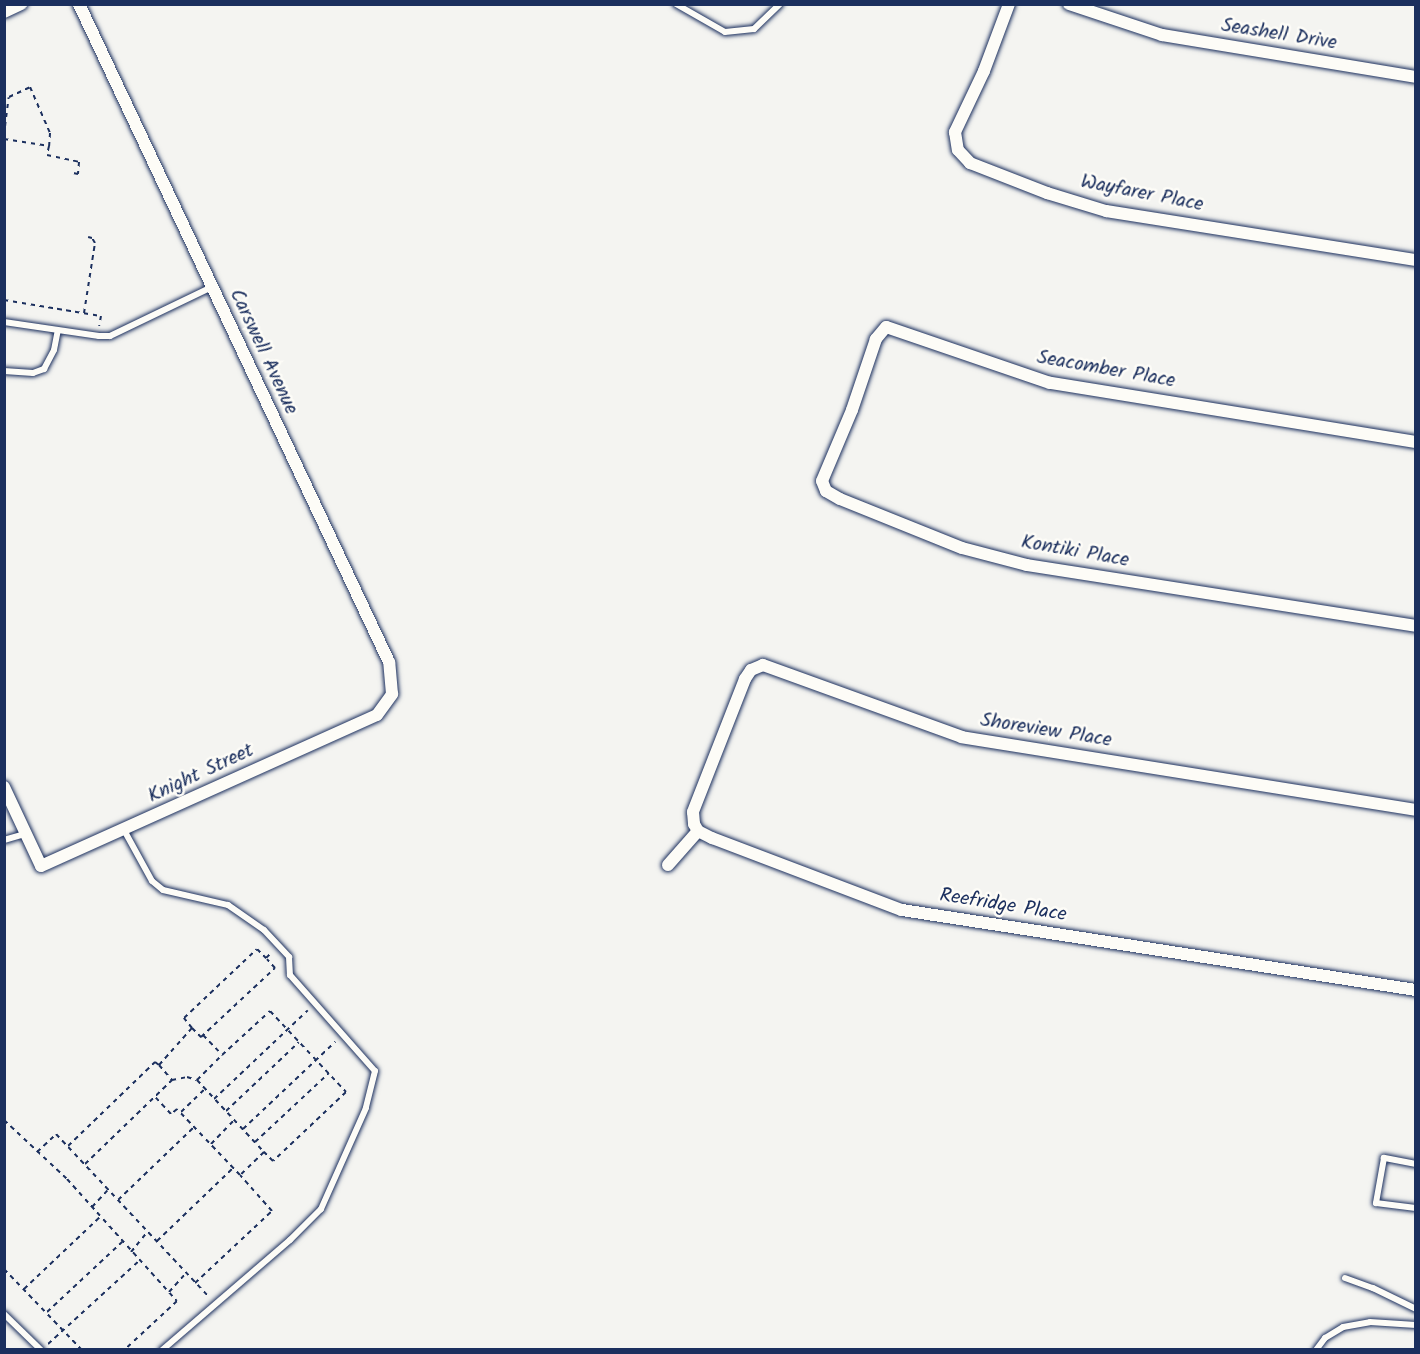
<!DOCTYPE html>
<html>
<head>
<meta charset="utf-8">
<style>
  body { margin:0 }
  #map { position:relative; width:1420px; height:1354px; overflow:hidden; background:#f4f4f1; font-family:Kalam,sans-serif }
  div>[style] { position:absolute }
  .path>* { height:2px; margin-top:-1px; transform-origin:0; background:repeating-linear-gradient(90deg,#1b2f5e 0 4.5px,transparent 0 9px) }
  .roads { filter:drop-shadow(0 0 2px #1b2f5e) drop-shadow(0 0 2px #1b2f5e) }
  .service>* { height:6px; margin:-3px; padding:0 3px; transform-origin:3px; border-radius:3px; background:#fdfcf7 }
  .minor>* { height:12px; margin:-6px; padding:0 6px; transform-origin:6px; border-radius:6px; background:#fdfcf7 }
  span { translate:-50% -50%; white-space:nowrap; text-align:center; line-height:1.15; -webkit-text-stroke:5px #fdfcf7; paint-order:stroke }
  .street-label { font-size:20px; color:#1b2f5e }
  .frame { position:absolute; inset:0; border:6px solid #1b2f5e; pointer-events:none }
</style>
</head>
<body>
<div id="map">
  <div class="path">
    <i style="left:4px;top:135px;width:38px;rotate:-83deg"></i>
    <i style="left:9px;top:97px;width:23px;rotate:-25deg"></i>
    <i style="left:30px;top:87px;width:50px;rotate:66.5deg"></i>
    <i style="left:50px;top:133px;width:13px;rotate:94deg"></i>
    <i style="left:4px;top:139px;width:46px;rotate:8.8deg"></i>
    <i style="left:49px;top:146px;width:9px;rotate:103deg"></i>
    <i style="left:47px;top:155px;width:33px;rotate:12deg"></i>
    <i style="left:79px;top:162px;width:12px;rotate:95deg"></i>
    <i style="left:78px;top:174px;width:5px;rotate:-169deg"></i>
    <i style="left:4px;top:300px;width:98px;rotate:9.4deg"></i>
    <i style="left:101px;top:316px;width:10px;rotate:101deg"></i>
    <i style="left:84px;top:313px;width:71px;rotate:-81.1deg"></i>
    <i style="left:95px;top:243px;width:6px;rotate:-121deg"></i>
    <i style="left:92px;top:238px;width:4px;rotate:-166deg"></i>
    <i style="left:192px;top:1028px;width:13px;rotate:45deg"></i>
    <i style="left:201px;top:1037px;width:101px;rotate:-43deg"></i>
    <i style="left:275px;top:968px;width:12px;rotate:-132deg"></i>
    <i style="left:203px;top:1035px;width:28px;rotate:46deg"></i>
    <i style="left:222px;top:1055px;width:65px;rotate:-42.5deg"></i>
    <i style="left:270px;top:1011px;width:111px;rotate:46.8deg"></i>
    <i style="left:346px;top:1092px;width:100px;rotate:136.6deg"></i>
    <i style="left:273px;top:1161px;width:13px;rotate:-135deg"></i>
    <i style="left:159px;top:1065px;width:20px;rotate:49deg"></i>
    <i style="left:197px;top:1080px;width:35px;rotate:-45deg"></i>
    <i style="left:214px;top:1099px;width:129px;rotate:-43.4deg"></i>
    <i style="left:226px;top:1111px;width:100px;rotate:-43.4deg"></i>
    <i style="left:181px;top:1112px;width:33px;rotate:-44deg"></i>
    <i style="left:4px;top:1120px;width:86px;rotate:43.1deg"></i>
    <i style="left:67px;top:1179px;width:164px;rotate:48deg"></i>
    <i style="left:177px;top:1301px;width:72px;rotate:137.2deg"></i>
    <i style="left:243px;top:1129px;width:127px;rotate:-43.4deg"></i>
    <i style="left:255px;top:1142px;width:101px;rotate:-43deg"></i>
    <i style="left:211px;top:1144px;width:33px;rotate:-46deg"></i>
    <i style="left:68px;top:1146px;width:121px;rotate:-44deg"></i>
    <i style="left:155px;top:1062px;width:5px;rotate:37deg"></i>
    <i style="left:159px;top:1065px;width:50px;rotate:-48.3deg"></i>
    <i style="left:192px;top:1028px;width:13px;rotate:-129deg"></i>
    <i style="left:184px;top:1018px;width:100px;rotate:-43.4deg"></i>
    <i style="left:257px;top:949px;width:13px;rotate:45deg"></i>
    <i style="left:266px;top:958px;width:8px;rotate:-45deg"></i>
    <i style="left:37px;top:1152px;width:26px;rotate:-43deg"></i>
    <i style="left:56px;top:1134px;width:222px;rotate:46.8deg"></i>
    <i style="left:85px;top:1164px;width:121px;rotate:-44deg"></i>
    <i style="left:172px;top:1080px;width:15px;rotate:-11deg"></i>
    <i style="left:187px;top:1077px;width:10px;rotate:17deg"></i>
    <i style="left:197px;top:1080px;width:98px;rotate:47.1deg"></i>
    <i style="left:264px;top:1152px;width:33px;rotate:136deg"></i>
    <i style="left:240px;top:1175px;width:91px;rotate:-133.7deg"></i>
    <i style="left:177px;top:1109px;width:8px;rotate:140deg"></i>
    <i style="left:171px;top:1114px;width:23px;rotate:-133deg"></i>
    <i style="left:118px;top:1200px;width:105px;rotate:-43.8deg"></i>
    <i style="left:92px;top:1207px;width:23px;rotate:-47deg"></i>
    <i style="left:157px;top:1241px;width:105px;rotate:-43.8deg"></i>
    <i style="left:131px;top:1252px;width:26px;rotate:-51deg"></i>
    <i style="left:4px;top:1269px;width:112px;rotate:46.1deg"></i>
    <i style="left:195px;top:1283px;width:105px;rotate:-43.1deg"></i>
    <i style="left:272px;top:1211px;width:48px;rotate:-131.6deg"></i>
    <i style="left:24px;top:1289px;width:105px;rotate:-43.5deg"></i>
    <i style="left:169px;top:1292px;width:25px;rotate:-48deg"></i>
    <i style="left:47px;top:1312px;width:103px;rotate:-43deg"></i>
    <i style="left:48px;top:1344px;width:123px;rotate:-42.4deg"></i>
  </div>
  <div class="roads">
    <div class="service">
      <i style="left:676px;top:4px;width:56px;rotate:29.7deg"></i>
      <i style="left:725px;top:32px;width:29px;rotate:-6deg"></i>
      <i style="left:754px;top:29px;width:36px;rotate:-44deg"></i>
      <i style="left:4px;top:322px;width:96px;rotate:8.4deg"></i>
      <i style="left:99px;top:336px;width:11px"></i>
      <i style="left:110px;top:336px;width:113px;rotate:-25.7deg"></i>
      <i style="left:4px;top:371px;width:29px;rotate:4deg"></i>
      <i style="left:33px;top:373px;width:12px;rotate:-20deg"></i>
      <i style="left:44px;top:369px;width:21px;rotate:-62deg"></i>
      <i style="left:54px;top:350px;width:20px;rotate:-79deg"></i>
      <i style="left:124px;top:830px;width:58px;rotate:61.2deg"></i>
      <i style="left:152px;top:881px;width:14px;rotate:39deg"></i>
      <i style="left:163px;top:890px;width:67px;rotate:13deg"></i>
      <i style="left:228px;top:905px;width:44px;rotate:34.8deg"></i>
      <i style="left:264px;top:930px;width:37px;rotate:47deg"></i>
      <i style="left:289px;top:957px;width:18px;rotate:87deg"></i>
      <i style="left:290px;top:975px;width:128px;rotate:48.5deg"></i>
      <i style="left:375px;top:1071px;width:38px;rotate:104deg"></i>
      <i style="left:366px;top:1108px;width:111px;rotate:114deg"></i>
      <i style="left:321px;top:1209px;width:44px;rotate:135deg"></i>
      <i style="left:290px;top:1240px;width:169px;rotate:139.3deg"></i>
      <i style="left:4px;top:840px;width:22px;rotate:-16deg"></i>
      <i style="left:1416px;top:1164px;width:33px;rotate:-169deg"></i>
      <i style="left:1384px;top:1158px;width:46px;rotate:100.1deg"></i>
      <i style="left:1376px;top:1203px;width:40px;rotate:7.1deg"></i>
      <i style="left:1345px;top:1278px;width:30px;rotate:20deg"></i>
      <i style="left:1373px;top:1288px;width:48px;rotate:26deg"></i>
      <i style="left:4px;top:1314px;width:52px;rotate:44.2deg"></i>
      <i style="left:1316px;top:1350px;width:15px;rotate:-53deg"></i>
      <i style="left:1325px;top:1338px;width:21px;rotate:-31deg"></i>
      <i style="left:1343px;top:1327px;width:27px;rotate:-10deg"></i>
      <i style="left:1370px;top:1322px;width:46px;rotate:3.7deg"></i>
    </div>
    <div class="minor">
      <i style="left:1009px;top:4px;width:72px;rotate:110.5deg"></i>
      <i style="left:984px;top:71px;width:68px;rotate:115.4deg"></i>
      <i style="left:955px;top:132px;width:18px;rotate:81deg"></i>
      <i style="left:958px;top:150px;width:18px;rotate:47deg"></i>
      <i style="left:970px;top:163px;width:83px;rotate:21.3deg"></i>
      <i style="left:1047px;top:193px;width:62px;rotate:17deg"></i>
      <i style="left:1106px;top:211px;width:314px;rotate:9deg"></i>
      <i style="left:1069px;top:4px;width:98px;rotate:18.4deg"></i>
      <i style="left:1162px;top:35px;width:257px;rotate:9.4deg"></i>
      <i style="left:4px;top:12px;width:19px;rotate:-25deg"></i>
      <i style="left:1416px;top:442px;width:371px;rotate:-170.8deg"></i>
      <i style="left:1050px;top:383px;width:173px;rotate:-161.1deg"></i>
      <i style="left:886px;top:327px;width:16px;rotate:130deg"></i>
      <i style="left:876px;top:339px;width:75px;rotate:108.7deg"></i>
      <i style="left:852px;top:410px;width:77px;rotate:112.9deg"></i>
      <i style="left:822px;top:481px;width:11px;rotate:68deg"></i>
      <i style="left:826px;top:491px;width:16px;rotate:30deg"></i>
      <i style="left:840px;top:499px;width:131px;rotate:21.9deg"></i>
      <i style="left:962px;top:548px;width:67px;rotate:14.7deg"></i>
      <i style="left:1027px;top:565px;width:394px;rotate:8.9deg"></i>
      <i style="left:4px;top:787px;width:87px;rotate:64.9deg"></i>
      <i style="left:41px;top:866px;width:368px;rotate:-24.2deg"></i>
      <i style="left:377px;top:715px;width:26px;rotate:-54deg"></i>
      <i style="left:392px;top:694px;width:32px;rotate:-95deg"></i>
      <i style="left:389px;top:662px;width:727px;rotate:-115.23deg"></i>
      <i style="left:1416px;top:810px;width:460px;rotate:-170.9deg"></i>
      <i style="left:962px;top:737px;width:212px;rotate:-160.1deg"></i>
      <i style="left:763px;top:665px;width:13px;rotate:157deg"></i>
      <i style="left:751px;top:670px;width:11px;rotate:124deg"></i>
      <i style="left:745px;top:679px;width:143px;rotate:111.4deg"></i>
      <i style="left:693px;top:812px;width:12px;rotate:85deg"></i>
      <i style="left:694px;top:824px;width:8px;rotate:60deg"></i>
      <i style="left:698px;top:831px;width:16px;rotate:27deg"></i>
      <i style="left:712px;top:838px;width:203px;rotate:20.8deg"></i>
      <i style="left:902px;top:910px;width:520px;rotate:8.85deg"></i>
      <i style="left:668px;top:865px;width:45px;rotate:-48.6deg"></i>
    </div>
  </div>
  <div class="street-label">
    <span style="left:1279px;top:35px;rotate:9deg">Seashell Drive</span>
    <span style="left:1142px;top:194px;rotate:11deg">Wayfarer Place</span>
    <span style="left:263px;top:352px;rotate:65deg">Carswell Avenue</span>
    <span style="left:1106px;top:370px;rotate:10deg">Seacomber Place</span>
    <span style="left:1075px;top:552px;rotate:10deg">Kontiki Place</span>
    <span style="left:1046px;top:731px;rotate:9deg">Shoreview Place</span>
    <span style="left:201px;top:774px;rotate:-25deg">Knight Street</span>
    <span style="left:1003px;top:906px;rotate:9deg">Reefridge Place</span>
  </div>
  <div class="frame"></div>
</div>
</body>
</html>
